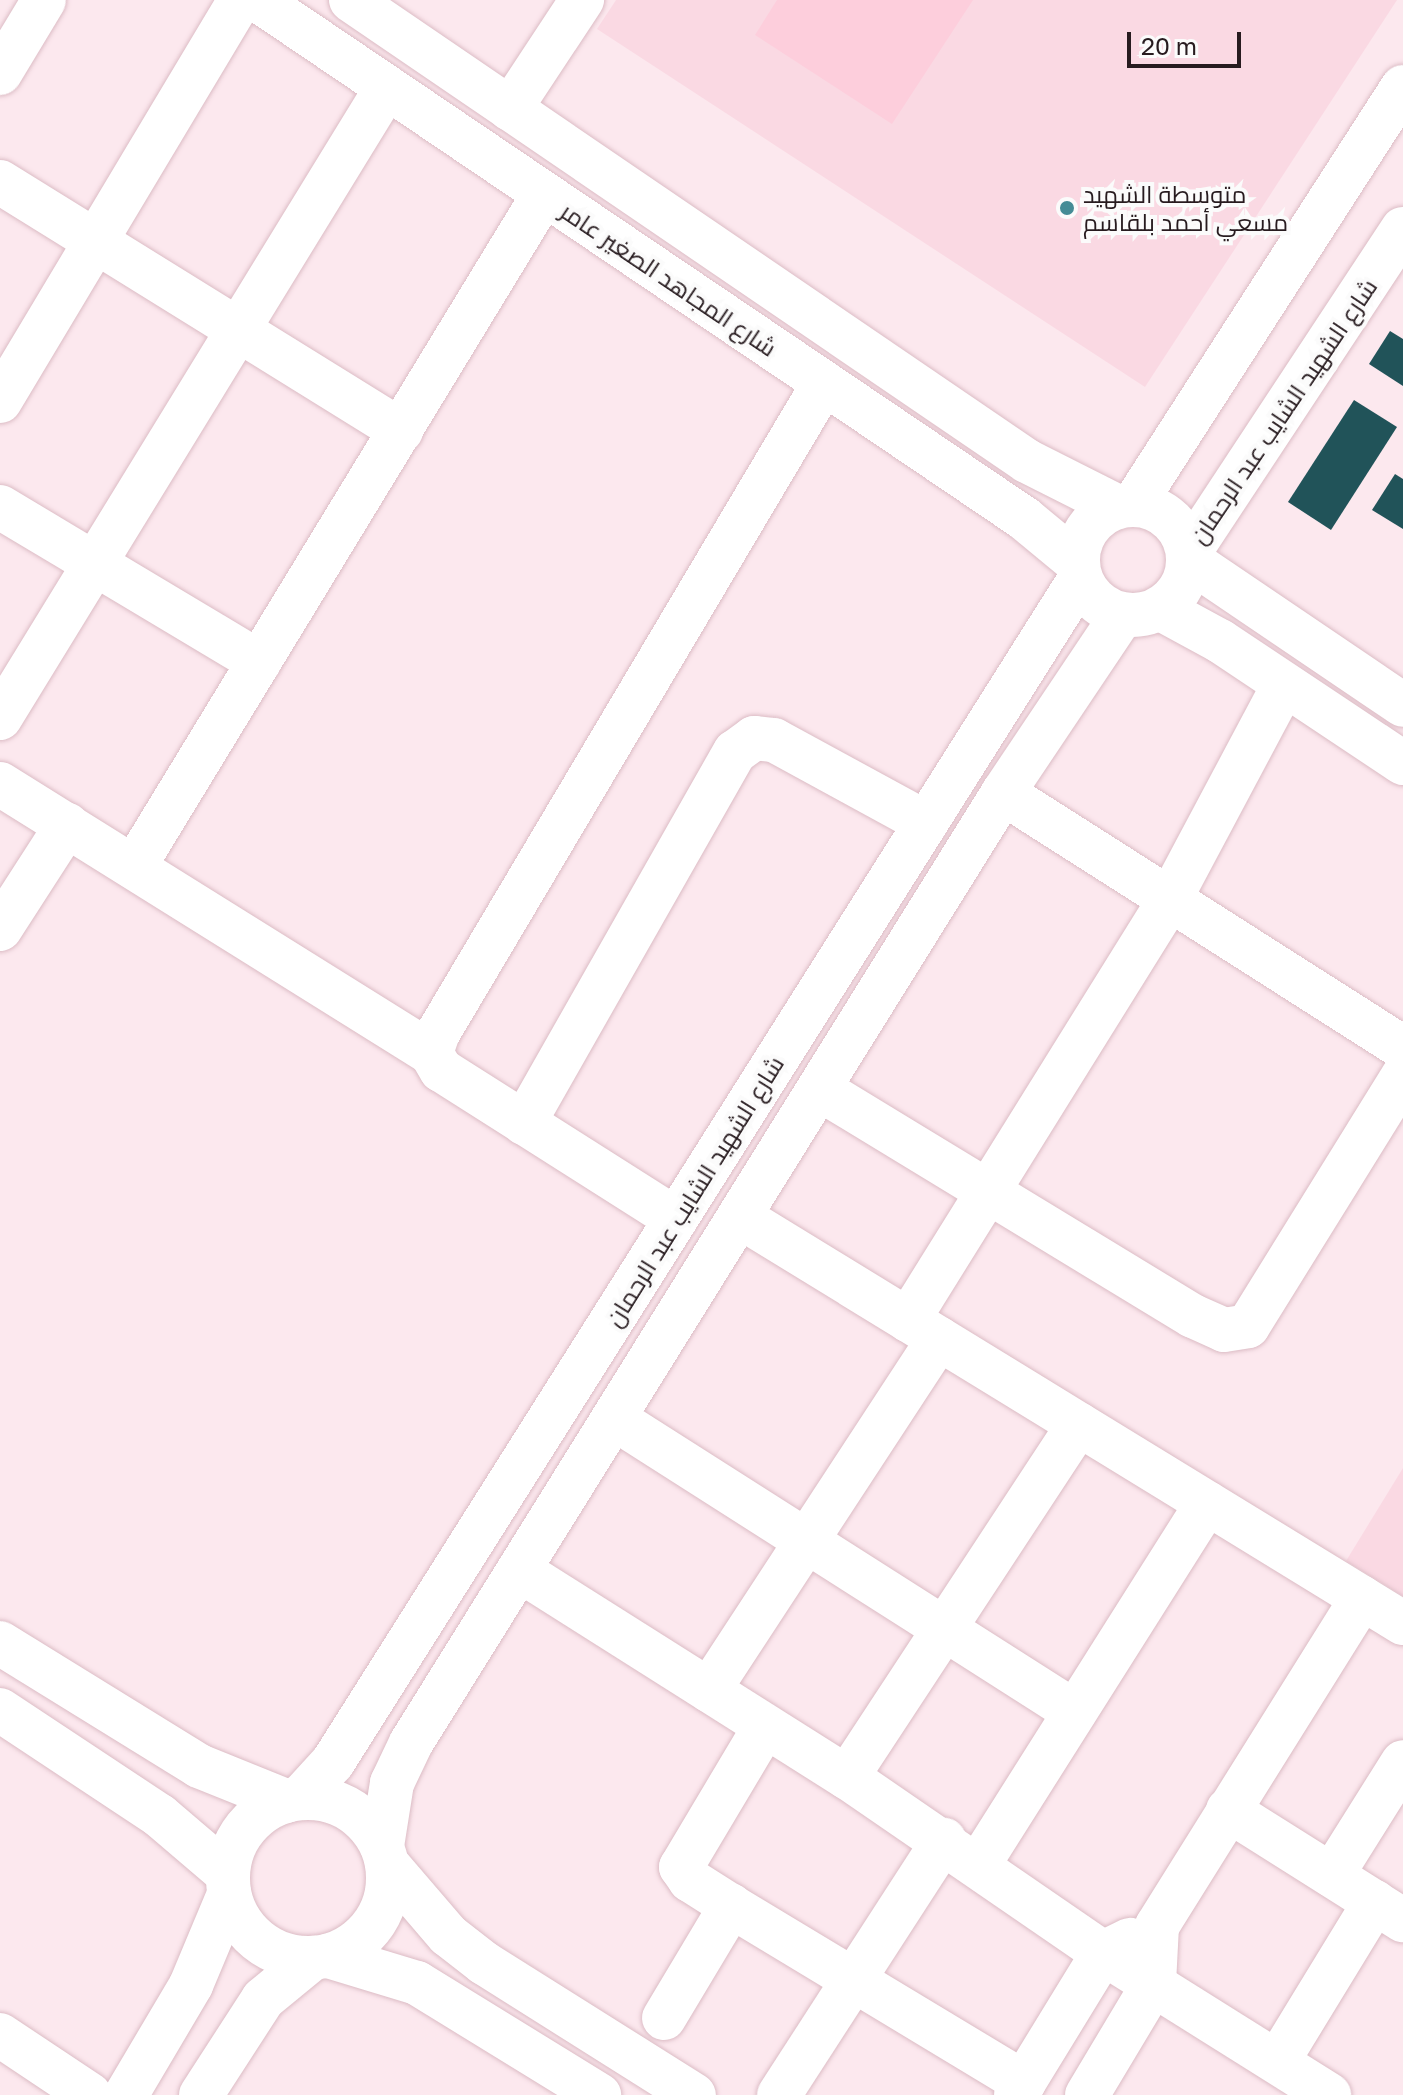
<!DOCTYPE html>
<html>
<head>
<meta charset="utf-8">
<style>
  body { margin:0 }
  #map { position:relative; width:1403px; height:2095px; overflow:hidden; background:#fce8ee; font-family:"Golos Text",Cairo,sans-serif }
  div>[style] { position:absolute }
  .built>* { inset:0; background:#fad9e3 }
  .green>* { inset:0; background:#fdcedc }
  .building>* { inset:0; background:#215359 }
  .roads { filter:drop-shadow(0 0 2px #dcbcc5) drop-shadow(0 0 2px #dcbcc5) }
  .minor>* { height:44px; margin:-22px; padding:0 22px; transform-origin:22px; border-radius:22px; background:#fff }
  .minor>.ring { margin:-22px; padding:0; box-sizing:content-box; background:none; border:44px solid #fff; border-radius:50% }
  .dots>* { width:22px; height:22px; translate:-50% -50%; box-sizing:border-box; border:4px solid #fbfbfb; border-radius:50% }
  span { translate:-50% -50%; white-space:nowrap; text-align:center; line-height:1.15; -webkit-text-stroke:8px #fbfbfb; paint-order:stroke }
  .poi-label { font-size:24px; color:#271b1f }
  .left { translate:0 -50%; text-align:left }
  .street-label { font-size:24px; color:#271b1f }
  .scale { position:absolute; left:1127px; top:32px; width:114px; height:36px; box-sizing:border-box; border:4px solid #271b1f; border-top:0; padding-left:10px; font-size:24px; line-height:28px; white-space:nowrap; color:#271b1f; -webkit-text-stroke:6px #fbfbfb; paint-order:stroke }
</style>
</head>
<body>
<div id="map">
  <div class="built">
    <i style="clip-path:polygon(616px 0,1397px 0,1145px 387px,597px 29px)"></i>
    <i style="clip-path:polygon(1403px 1468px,1403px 1596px,1346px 1561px)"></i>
  </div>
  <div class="green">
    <i style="clip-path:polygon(777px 0,973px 0,892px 124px,755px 35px)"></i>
  </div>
  <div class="building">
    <i style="clip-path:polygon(1390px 331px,1403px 339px,1403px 386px,1369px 364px)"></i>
    <i style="clip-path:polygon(1354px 400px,1397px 427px,1331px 530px,1288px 502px)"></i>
    <i style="clip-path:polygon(1395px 474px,1403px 479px,1403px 529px,1372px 510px)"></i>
  </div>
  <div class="roads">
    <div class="minor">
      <i style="left:258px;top:0;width:926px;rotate:34.08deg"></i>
      <i style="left:1025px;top:519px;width:67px;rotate:39.6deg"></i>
      <i style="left:351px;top:0;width:818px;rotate:34.29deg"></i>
      <i style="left:1027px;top:461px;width:102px;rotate:26.8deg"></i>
      <i style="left:0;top:73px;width:85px;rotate:-58.9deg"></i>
      <i style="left:510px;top:109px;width:131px;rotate:-56.6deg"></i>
      <i style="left:0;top:182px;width:472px;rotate:31.8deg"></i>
      <i style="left:0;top:401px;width:467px;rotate:-59.1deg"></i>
      <i style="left:1134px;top:504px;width:496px;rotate:-57.2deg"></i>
      <i class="ring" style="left:1078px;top:505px;width:66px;height:66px"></i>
      <i style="left:0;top:507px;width:302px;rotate:30.9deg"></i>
      <i style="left:1189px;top:553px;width:388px;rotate:-56.6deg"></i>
      <i style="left:1189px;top:560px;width:258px;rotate:34.1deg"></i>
      <i style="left:1161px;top:609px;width:67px;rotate:28.5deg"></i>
      <i style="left:1220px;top:641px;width:220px;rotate:33.7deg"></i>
      <i style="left:0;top:718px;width:740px;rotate:-58.48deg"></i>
      <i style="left:0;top:784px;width:508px;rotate:31.97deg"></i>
      <i style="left:1003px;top:793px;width:474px;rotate:32.5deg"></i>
      <i style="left:134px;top:867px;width:788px;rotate:-58.65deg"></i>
      <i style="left:0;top:929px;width:124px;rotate:-57.2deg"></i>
      <i style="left:821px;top:1090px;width:435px;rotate:31.3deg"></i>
      <i style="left:1193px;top:1316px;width:34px;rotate:24deg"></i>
      <i style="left:1224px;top:1330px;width:24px;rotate:-9deg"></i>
      <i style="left:1248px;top:1326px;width:294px;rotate:-58.2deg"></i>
      <i style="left:524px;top:1123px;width:427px;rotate:-60.4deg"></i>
      <i style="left:735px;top:752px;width:24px;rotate:-36deg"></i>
      <i style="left:754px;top:738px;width:20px;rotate:6deg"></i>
      <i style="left:774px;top:740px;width:173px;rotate:28.6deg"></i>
      <i style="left:742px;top:1218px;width:775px;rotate:31.5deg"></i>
      <i style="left:676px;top:1219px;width:278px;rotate:-147.6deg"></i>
      <i style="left:441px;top:1070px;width:20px;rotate:-120deg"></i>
      <i style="left:431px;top:1053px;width:21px;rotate:-71deg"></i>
      <i style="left:438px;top:1033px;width:756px;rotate:-59.3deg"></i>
      <i style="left:908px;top:1320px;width:496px;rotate:-58.1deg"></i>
      <i style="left:1170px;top:899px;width:242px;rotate:-62deg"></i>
      <i style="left:615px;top:1419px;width:545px;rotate:32.5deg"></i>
      <i style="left:519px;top:1570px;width:388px;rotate:32.3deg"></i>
      <i style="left:847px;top:1777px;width:311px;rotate:34.5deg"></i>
      <i style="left:1103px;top:1953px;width:267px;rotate:32.1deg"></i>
      <i style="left:0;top:1643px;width:234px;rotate:31.7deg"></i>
      <i style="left:199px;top:1766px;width:94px;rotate:21.9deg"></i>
      <i style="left:709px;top:1690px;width:420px;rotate:-56.8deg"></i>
      <i style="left:0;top:1710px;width:192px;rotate:33.5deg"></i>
      <i style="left:160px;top:1816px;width:89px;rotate:40.5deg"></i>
      <i style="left:764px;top:1728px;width:162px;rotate:120.8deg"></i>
      <i style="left:681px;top:1867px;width:16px;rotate:55deg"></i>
      <i style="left:690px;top:1880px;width:49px;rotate:32.4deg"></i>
      <i style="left:731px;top:1906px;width:342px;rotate:31.1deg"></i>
      <i style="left:847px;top:1777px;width:422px;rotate:-56.7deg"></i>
      <i style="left:300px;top:1798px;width:49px;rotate:-47.5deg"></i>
      <i style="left:333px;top:1762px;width:1399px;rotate:-57.73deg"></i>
      <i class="ring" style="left:228px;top:1798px;width:116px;height:116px"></i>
      <i style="left:1228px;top:1810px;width:207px;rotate:32.2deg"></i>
      <i style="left:382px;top:1846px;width:64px;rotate:-81deg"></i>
      <i style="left:392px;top:1783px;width:44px;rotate:-64.6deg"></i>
      <i style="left:411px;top:1743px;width:1119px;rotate:-58.07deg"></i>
      <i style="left:1003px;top:793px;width:214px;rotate:-56.2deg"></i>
      <i style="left:979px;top:1864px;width:427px;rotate:-57.7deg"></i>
      <i style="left:388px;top:1865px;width:92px;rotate:49.4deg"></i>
      <i style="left:448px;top:1935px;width:46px;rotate:37.9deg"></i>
      <i style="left:484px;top:1963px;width:248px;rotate:32.2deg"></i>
      <i style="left:1332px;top:1875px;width:133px;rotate:-57.9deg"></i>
      <i style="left:328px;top:1956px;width:93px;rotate:16.9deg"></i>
      <i style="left:417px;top:1983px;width:214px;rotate:31.6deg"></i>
      <i style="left:664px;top:2018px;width:131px;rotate:-59.1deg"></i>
      <i style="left:0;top:2035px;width:108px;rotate:33.7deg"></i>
      <i style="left:1279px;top:2059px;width:184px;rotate:-58.6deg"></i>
      <i style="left:126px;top:2095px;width:128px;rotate:-59.4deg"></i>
      <i style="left:191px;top:1985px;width:99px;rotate:-67.3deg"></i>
      <i style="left:201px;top:2095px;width:114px;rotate:-57.1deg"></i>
      <i style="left:263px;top:1999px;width:65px;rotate:-39.4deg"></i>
      <i style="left:779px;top:2095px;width:304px;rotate:-57.1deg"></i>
      <i style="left:1016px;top:2095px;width:167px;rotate:-58.5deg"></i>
      <i style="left:1103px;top:1953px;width:30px;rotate:-26deg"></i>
      <i style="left:1087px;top:2095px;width:131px;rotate:-59.1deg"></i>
      <i style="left:1154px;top:1983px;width:57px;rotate:-87deg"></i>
      <i style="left:1157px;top:1926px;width:387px;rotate:-58deg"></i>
    </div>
  </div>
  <div class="dots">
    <i style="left:1067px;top:208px;background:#458c96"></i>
  </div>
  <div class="poi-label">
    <span class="left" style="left:1083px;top:208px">متوسطة الشهيد<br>مسعي أحمد بلقاسم</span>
  </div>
  <div class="street-label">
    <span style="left:669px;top:279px;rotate:34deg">شارع المجاهد الصغير عامر</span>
    <span style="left:1283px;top:411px;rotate:-56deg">شارع الشهيد الشايب عبد الرحمان</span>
    <span style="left:694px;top:1191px;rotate:-58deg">شارع الشهيد الشايب عبد الرحمان</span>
  </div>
  <div class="scale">20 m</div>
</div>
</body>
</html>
